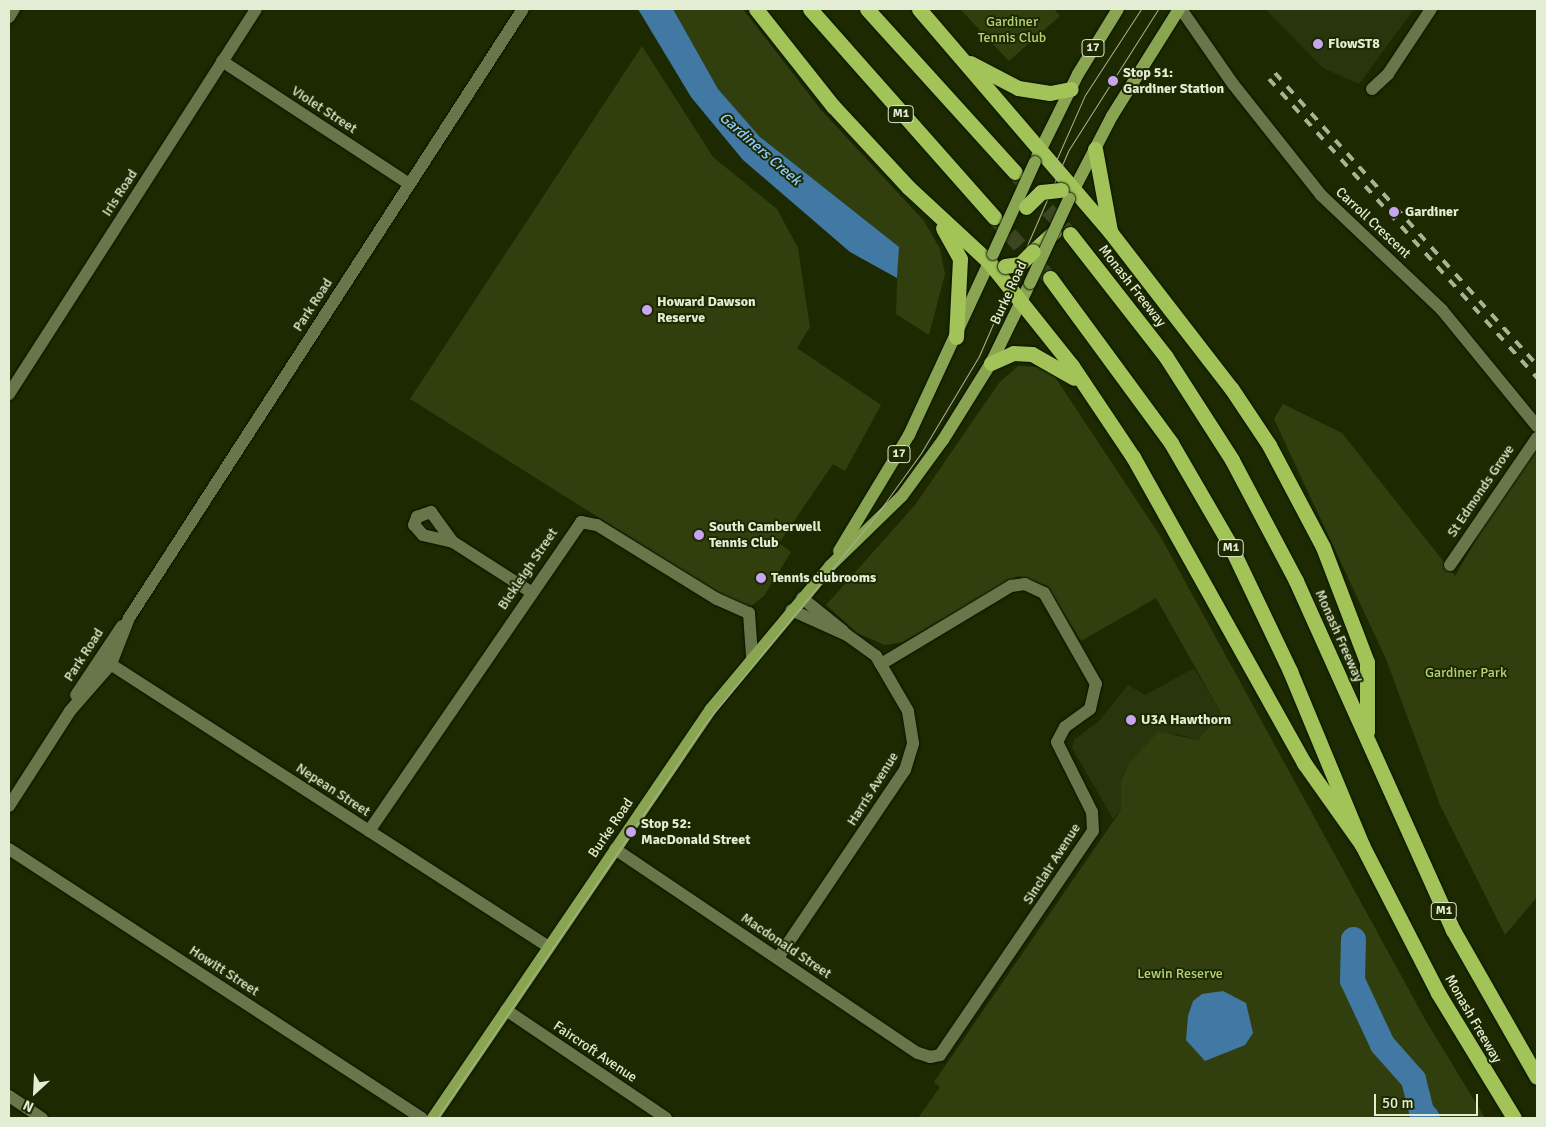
<!DOCTYPE html>
<html>
<head>
<meta charset="utf-8">
<style>
  body { margin:0 }
  #map { position:relative; width:1546px; height:1127px; overflow:hidden; background:#1d2900; font-family:Signika,sans-serif }
  div>[style] { position:absolute }
  .built>* { inset:0; background:#29350d }
  .green>* { inset:0; background:#313f0f }
  .water>* { inset:0; background:#4178a4 }
  .river>* { height:25px; margin:-12.5px; padding:0 12.5px; transform-origin:12.5px; border-radius:12.5px; background:#4178a4 }
  .highway-tunnel>* { height:15px; margin-top:-7.5px; transform-origin:0; background:repeating-linear-gradient(90deg,#3b4620 0 15px,transparent 0 23px) }
  .roads { filter:drop-shadow(0 0 1px #081100) drop-shadow(0 0 1px #081100) }
  .street>* { height:12px; margin:-6px; padding:0 6px; transform-origin:6px; border-radius:6px; background:#67774a }
  .primary>* { height:12px; margin:-6px; padding:0 6px; transform-origin:6px; border-radius:6px; background:#8aa552 }
  .highway>* { height:15px; margin:-7.5px; padding:0 7.5px; transform-origin:7.5px; border-radius:7.5px; background:#a1c358 }
  .tram>* { height:1px; margin:-0.5px; padding:0 0.5px; transform-origin:0.5px; border-radius:0.5px; background:#a9b496 }
  .rail>* { height:4px; margin-top:-2px; transform-origin:0; background:repeating-linear-gradient(90deg,#a9b496 0 9px,transparent 0 18px) }
  .bridges { filter:drop-shadow(0 0 1px #081100) drop-shadow(0 0 1px #081100) }
  .primary-bridge>* { height:12px; margin:-6px; padding:0 6px; transform-origin:6px; border-radius:6px; background:#8aa552 }
  .highway-bridge>* { height:15px; margin:-7.5px; padding:0 7.5px; transform-origin:7.5px; border-radius:7.5px; background:#a1c358 }
  .dots>* { width:14px; height:14px; translate:-50% -50%; box-sizing:border-box; border:2px solid #1d2900; border-radius:50% }
  span { translate:-50% -50%; white-space:nowrap; text-align:center; line-height:1.15; -webkit-text-stroke:4px #1d2900; paint-order:stroke }
  .shield-label span { padding:1px 4px; background:#1d2900; border:1px solid; border-radius:4px; -webkit-text-stroke-width:0 }
  .shield-label { font-size:12px; color:#e3edd4; font-weight:700 }
  .park-label { font-size:14px; color:#b4d379 }
  .poi-label { font-size:14px; color:#e3edd4; font-weight:700 }
  .left { translate:0 -50%; text-align:left }
  .street-label { font-size:14px; color:#e3edd4 }
  .water-label { font-size:15px; color:#8dcbfe; font-style:italic }
  .frame { position:absolute; inset:0; border:10px solid #e3edd4; pointer-events:none }
  .north { position:absolute; left:10px; top:1067px; width:50px; height:50px; -webkit-text-stroke:4px #1d2900; paint-order:stroke; rotate:205deg; font-size:14px; font-weight:700; line-height:20px; text-align:center; color:#e3edd4 }
  .north::after { content:''; display:block; margin:auto; width:18px; height:22px; background:#e3edd4; clip-path:polygon(50% 0,100% 100%,50% 72%,0 100%) }
  .scale { position:absolute; left:1374px; top:1094px; width:104px; height:22px; box-sizing:border-box; border:2px solid #e3edd4; border-top:0; padding-left:6px; font-size:15px; line-height:18px; white-space:nowrap; color:#e3edd4; -webkit-text-stroke:4px #1d2900; paint-order:stroke }
</style>
</head>
<body>
<div id="map">
  <div class="built">
    <i style="clip-path:polygon(1265px 9px,1414px 9px,1359px 84px,1323px 68px)"></i>
    <i style="clip-path:polygon(1194px 668px,1221px 713px,1198px 740px,1177px 734px,1129px 763px,1121px 782px,1121px 810px,1113px 819px,1072px 748px,1074px 740px,1099px 721px,1128px 685px,1145px 695px)"></i>
  </div>
  <div class="green">
    <i style="clip-path:polygon(673px 9px,743px 9px,821px 110px,924px 221px,940px 249px,945px 274px,929px 335px,896px 314px,898px 247px,760px 137px,718px 89px)"></i>
    <i style="clip-path:polygon(960px 9px,1054px 9px,1060px 16px,1009px 61px)"></i>
    <i style="clip-path:polygon(642px 46px,713px 157px,777px 209px,798px 248px,810px 327px,797px 348px,881px 405px,845px 471px,833px 464px,779px 543px,791px 552px,764px 596px,750px 607px,735px 603px,410px 399px)"></i>
    <i style="clip-path:polygon(1018px 366px,1037px 367px,1055px 377px,1159px 534px,1426px 1021px,1485px 1118px,918px 1118px,940px 1087px,934px 1082px,1121px 810px,1121px 782px,1129px 763px,1158px 732px,1198px 740px,1221px 713px,1156px 598px,1081px 641px,1047px 586px,1018px 576px,903px 642px,885px 645px,857px 633px,826px 605px,915px 505px,999px 383px)"></i>
    <i style="clip-path:polygon(1283px 404px,1342px 433px,1455px 576px,1531px 443px,1537px 450px,1537px 897px,1505px 935px,1440px 805px,1386px 659px,1274px 419px)"></i>
  </div>
  <div class="water">
    <i style="clip-path:polygon(638px 9px,673px 9px,718px 89px,760px 137px,899px 247px,897px 278px,850px 252px,743px 160px,691px 97px)"></i>
    <i style="clip-path:polygon(1223px 991px,1246px 1003px,1253px 1033px,1245px 1045px,1205px 1061px,1186px 1040px,1188px 1016px,1193px 1001px,1202px 994px)"></i>
  </div>
  <div class="river">
    <i style="left:1353px;top:939px;width:41px;rotate:91.4deg"></i>
    <i style="left:1352px;top:980px;width:71px;rotate:64.9deg"></i>
    <i style="left:1382px;top:1044px;width:47px;rotate:48.5deg"></i>
    <i style="left:1413px;top:1079px;width:33px;rotate:76deg"></i>
    <i style="left:1421px;top:1111px;width:9px;rotate:49deg"></i>
  </div>
  <div class="highway-tunnel">
    <i style="left:1017px;top:175px;width:79px;rotate:48.1deg"></i>
    <i style="left:994px;top:217px;width:83px;rotate:47.4deg"></i>
  </div>
  <div class="roads">
    <div class="street">
      <i style="left:1181px;top:9px;width:91px;rotate:55.3deg"></i>
      <i style="left:1233px;top:84px;width:142px;rotate:51.6deg"></i>
      <i style="left:1321px;top:195px;width:167px;rotate:43.5deg"></i>
      <i style="left:1442px;top:310px;width:150px;rotate:50.7deg"></i>
      <i style="left:9px;top:17px;width:9px;rotate:-58deg"></i>
      <i style="left:222px;top:61px;width:224px;rotate:33.3deg"></i>
      <i style="left:1372px;top:89px;width:22px;rotate:-43deg"></i>
      <i style="left:1388px;top:74px;width:78px;rotate:-56.5deg"></i>
      <i style="left:9px;top:394px;width:457px;rotate:-57.3deg"></i>
      <i style="left:453px;top:542px;width:31px;rotate:-167deg"></i>
      <i style="left:423px;top:535px;width:13px;rotate:-132deg"></i>
      <i style="left:414px;top:525px;width:9px;rotate:-69deg"></i>
      <i style="left:417px;top:517px;width:15px;rotate:-20deg"></i>
      <i style="left:431px;top:512px;width:37px;rotate:54deg"></i>
      <i style="left:453px;top:542px;width:93px;rotate:32.7deg"></i>
      <i style="left:1450px;top:565px;width:154px;rotate:-55.6deg"></i>
      <i style="left:802px;top:598px;width:53px;rotate:38.8deg"></i>
      <i style="left:101px;top:658px;width:533px;rotate:32.83deg"></i>
      <i style="left:76px;top:695px;width:83px;rotate:-56.3deg"></i>
      <i style="left:9px;top:806px;width:113px;rotate:-57.3deg"></i>
      <i style="left:70px;top:711px;width:62px;rotate:-48.9deg"></i>
      <i style="left:111px;top:664px;width:49px;rotate:-68.6deg"></i>
      <i style="left:129px;top:618px;width:725px;rotate:-57.1deg"></i>
      <i style="left:369px;top:831px;width:375px;rotate:-55.5deg"></i>
      <i style="left:581px;top:522px;width:16px;rotate:11deg"></i>
      <i style="left:597px;top:525px;width:141px;rotate:31.7deg"></i>
      <i style="left:717px;top:599px;width:35px;rotate:24deg"></i>
      <i style="left:749px;top:613px;width:43px;rotate:86deg"></i>
      <i style="left:9px;top:849px;width:493px;rotate:33.1deg"></i>
      <i style="left:615px;top:849px;width:365px;rotate:34deg"></i>
      <i style="left:918px;top:1053px;width:13px;rotate:18deg"></i>
      <i style="left:930px;top:1057px;width:10px;rotate:-11deg"></i>
      <i style="left:940px;top:1055px;width:271px;rotate:-55.7deg"></i>
      <i style="left:1093px;top:831px;width:19px;rotate:-93deg"></i>
      <i style="left:1092px;top:812px;width:78px;rotate:-116.6deg"></i>
      <i style="left:1057px;top:742px;width:17px;rotate:-62deg"></i>
      <i style="left:1065px;top:727px;width:31px;rotate:-36deg"></i>
      <i style="left:1090px;top:709px;width:26px;rotate:-77deg"></i>
      <i style="left:1096px;top:684px;width:105px;rotate:-119.7deg"></i>
      <i style="left:1044px;top:593px;width:21px;rotate:-155deg"></i>
      <i style="left:1025px;top:584px;width:14px;rotate:172deg"></i>
      <i style="left:1011px;top:586px;width:152px;rotate:149deg"></i>
      <i style="left:778px;top:958px;width:227px;rotate:-56deg"></i>
      <i style="left:905px;top:770px;width:28px;rotate:-73deg"></i>
      <i style="left:913px;top:743px;width:32px;rotate:-99deg"></i>
      <i style="left:908px;top:711px;width:64px;rotate:-120.2deg"></i>
      <i style="left:876px;top:656px;width:36px;rotate:-144deg"></i>
      <i style="left:847px;top:635px;width:61px;rotate:-155.9deg"></i>
      <i style="left:506px;top:1010px;width:193px;rotate:34deg"></i>
      <i style="left:9px;top:1096px;width:40px;rotate:34deg"></i>
    </div>
    <div class="primary">
      <i style="left:1037px;top:157px;width:93px;rotate:-63.7deg"></i>
      <i style="left:1078px;top:74px;width:76px;rotate:-58.4deg"></i>
      <i style="left:1070px;top:197px;width:91px;rotate:-62.6deg"></i>
      <i style="left:1112px;top:116px;width:126px;rotate:-57.9deg"></i>
      <i style="left:839px;top:551px;width:135px;rotate:-58.9deg"></i>
      <i style="left:909px;top:435px;width:197px;rotate:-65.1deg"></i>
      <i style="left:433px;top:1118px;width:495px;rotate:-55.8deg"></i>
      <i style="left:711px;top:709px;width:186px;rotate:-50.2deg"></i>
      <i style="left:830px;top:566px;width:100px;rotate:-44.2deg"></i>
      <i style="left:902px;top:496px;width:69px;rotate:-53.8deg"></i>
      <i style="left:943px;top:440px;width:91px;rotate:-58.1deg"></i>
      <i style="left:991px;top:363px;width:89px;rotate:-64deg"></i>
    </div>
    <div class="highway">
      <i style="left:756px;top:9px;width:124px;rotate:51.6deg"></i>
      <i style="left:833px;top:106px;width:110px;rotate:47.2deg"></i>
      <i style="left:908px;top:187px;width:110px;rotate:42.8deg"></i>
      <i style="left:989px;top:262px;width:133px;rotate:51.4deg"></i>
      <i style="left:1072px;top:366px;width:110px;rotate:56.2deg"></i>
      <i style="left:1133px;top:457px;width:351px;rotate:60.8deg"></i>
      <i style="left:1304px;top:763px;width:100px;rotate:54.7deg"></i>
      <i style="left:810px;top:9px;width:278px;rotate:48.5deg"></i>
      <i style="left:867px;top:9px;width:220px;rotate:47.8deg"></i>
      <i style="left:919px;top:9px;width:295px;rotate:49.4deg"></i>
      <i style="left:1111px;top:233px;width:196px;rotate:52.3deg"></i>
      <i style="left:1231px;top:388px;width:69px;rotate:56.3deg"></i>
      <i style="left:1269px;top:445px;width:115px;rotate:62.1deg"></i>
      <i style="left:1323px;top:547px;width:123px;rotate:69.1deg"></i>
      <i style="left:1367px;top:662px;width:70px;rotate:90deg"></i>
      <i style="left:970px;top:63px;width:54px;rotate:27.5deg"></i>
      <i style="left:1018px;top:88px;width:32px;rotate:9deg"></i>
      <i style="left:1050px;top:93px;width:21px;rotate:-11deg"></i>
      <i style="left:1095px;top:149px;width:83px;rotate:79.6deg"></i>
      <i style="left:943px;top:228px;width:35px;rotate:61deg"></i>
      <i style="left:960px;top:259px;width:78px;rotate:92.9deg"></i>
      <i style="left:1070px;top:234px;width:156px;rotate:52deg"></i>
      <i style="left:1166px;top:357px;width:122px;rotate:57.3deg"></i>
      <i style="left:1232px;top:460px;width:137px;rotate:62.1deg"></i>
      <i style="left:1296px;top:581px;width:383px;rotate:65.8deg"></i>
      <i style="left:1453px;top:930px;width:169px;rotate:60.3deg"></i>
      <i style="left:1033px;top:251px;width:28px;rotate:-42deg"></i>
      <i style="left:1050px;top:278px;width:205px;rotate:53.7deg"></i>
      <i style="left:1171px;top:443px;width:116px;rotate:59.9deg"></i>
      <i style="left:1229px;top:543px;width:142px;rotate:64.5deg"></i>
      <i style="left:1290px;top:671px;width:188px;rotate:67.5deg"></i>
      <i style="left:1362px;top:845px;width:166px;rotate:62.8deg"></i>
      <i style="left:1438px;top:993px;width:146px;rotate:58.7deg"></i>
      <i style="left:991px;top:363px;width:24px;rotate:-24deg"></i>
      <i style="left:1013px;top:353px;width:19px;rotate:3deg"></i>
      <i style="left:1032px;top:354px;width:48px;rotate:29.7deg"></i>
    </div>
  </div>
  <div class="tram">
    <i style="left:1051px;top:172px;width:84px;rotate:-66.2deg"></i>
    <i style="left:1085px;top:95px;width:103px;rotate:-56.9deg"></i>
    <i style="left:437px;top:1118px;width:474px;rotate:-55.8deg"></i>
    <i style="left:703px;top:726px;width:274px;rotate:-50.6deg"></i>
    <i style="left:877px;top:514px;width:75px;rotate:-54.2deg"></i>
    <i style="left:921px;top:453px;width:113px;rotate:-59.1deg"></i>
    <i style="left:979px;top:356px;width:223px;rotate:-66.5deg"></i>
    <i style="left:1068px;top:151px;width:168px;rotate:-57.6deg"></i>
  </div>
  <div class="rail">
    <i style="left:1275px;top:73px;width:392px;rotate:48.1deg"></i>
    <i style="left:1269px;top:79px;width:402px;rotate:48.1deg"></i>
  </div>
  <div class="bridges">
    <div class="primary-bridge">
      <i style="left:993px;top:254px;width:101px;rotate:-65.5deg"></i>
      <i style="left:1030px;top:283px;width:93px;rotate:-65.1deg"></i>
    </div>
    <div class="highway-bridge">
      <i style="left:1026px;top:207px;width:21px;rotate:-45deg"></i>
      <i style="left:1041px;top:192px;width:20px;rotate:-6deg"></i>
      <i style="left:1005px;top:266px;width:15px;rotate:-8deg"></i>
      <i style="left:1020px;top:264px;width:18px;rotate:-45deg"></i>
    </div>
  </div>
  <div class="dots">
    <i style="left:1318px;top:44px;background:#c7a6ef"></i>
    <i style="left:1113px;top:81px;background:#c7a6ef"></i>
    <i style="left:1394px;top:212px;background:#c7a6ef"></i>
    <i style="left:647px;top:310px;background:#c7a6ef"></i>
    <i style="left:699px;top:535px;background:#c7a6ef"></i>
    <i style="left:761px;top:578px;background:#c7a6ef"></i>
    <i style="left:1131px;top:720px;background:#c7a6ef"></i>
    <i style="left:631px;top:832px;background:#c7a6ef"></i>
  </div>
  <div class="shield-label">
    <span style="left:1093px;top:48px">17</span>
    <span style="left:901px;top:114px">M1</span>
    <span style="left:899px;top:454px">17</span>
    <span style="left:1231px;top:548px">M1</span>
    <span style="left:1444px;top:911px">M1</span>
  </div>
  <div class="park-label">
    <span style="left:1012px;top:30px">Gardiner<br>Tennis Club</span>
    <span style="left:1466px;top:673px">Gardiner Park</span>
    <span style="left:1180px;top:974px">Lewin Reserve</span>
  </div>
  <div class="poi-label">
    <span class="left" style="left:1328px;top:44px">FlowST8</span>
    <span class="left" style="left:1123px;top:81px">Stop 51:<br>Gardiner Station</span>
    <span class="left" style="left:1405px;top:212px">Gardiner</span>
    <span class="left" style="left:657px;top:310px">Howard Dawson<br>Reserve</span>
    <span class="left" style="left:709px;top:535px">South Camberwell<br>Tennis Club</span>
    <span class="left" style="left:771px;top:578px">Tennis clubrooms</span>
    <span class="left" style="left:1141px;top:720px">U3A Hawthorn</span>
    <span class="left" style="left:641px;top:832px">Stop 52:<br>MacDonald Street</span>
  </div>
  <div class="street-label">
    <span style="left:324px;top:110px;rotate:33deg">Violet Street</span>
    <span style="left:120px;top:193px;rotate:-57deg">Iris Road</span>
    <span style="left:1373px;top:223px;rotate:43deg">Carroll Crescent</span>
    <span style="left:1132px;top:286px;rotate:52deg">Monash Freeway</span>
    <span style="left:1009px;top:293px;rotate:-65deg">Burke Road</span>
    <span style="left:313px;top:305px;rotate:-57deg">Park Road</span>
    <span style="left:1481px;top:491px;rotate:-56deg">St Edmonds Grove</span>
    <span style="left:528px;top:569px;rotate:-56deg">Bickleigh Street</span>
    <span style="left:1339px;top:636px;rotate:66deg">Monash Freeway</span>
    <span style="left:84px;top:655px;rotate:-57deg">Park Road</span>
    <span style="left:873px;top:789px;rotate:-58deg">Harris Avenue</span>
    <span style="left:333px;top:790px;rotate:33deg">Nepean Street</span>
    <span style="left:611px;top:828px;rotate:-56deg">Burke Road</span>
    <span style="left:1052px;top:864px;rotate:-57deg">Sinclair Avenue</span>
    <span style="left:786px;top:946px;rotate:34deg">Macdonald Street</span>
    <span style="left:224px;top:971px;rotate:33deg">Howitt Street</span>
    <span style="left:1473px;top:1019px;rotate:60deg">Monash Freeway</span>
    <span style="left:595px;top:1052px;rotate:34deg">Faircroft Avenue</span>
  </div>
  <div class="water-label">
    <span style="left:760px;top:149px;rotate:41deg">Gardiners Creek</span>
  </div>
  <div class="frame"></div>
  <div class="north">N</div>
  <div class="scale">50 m</div>
</div>
</body>
</html>
